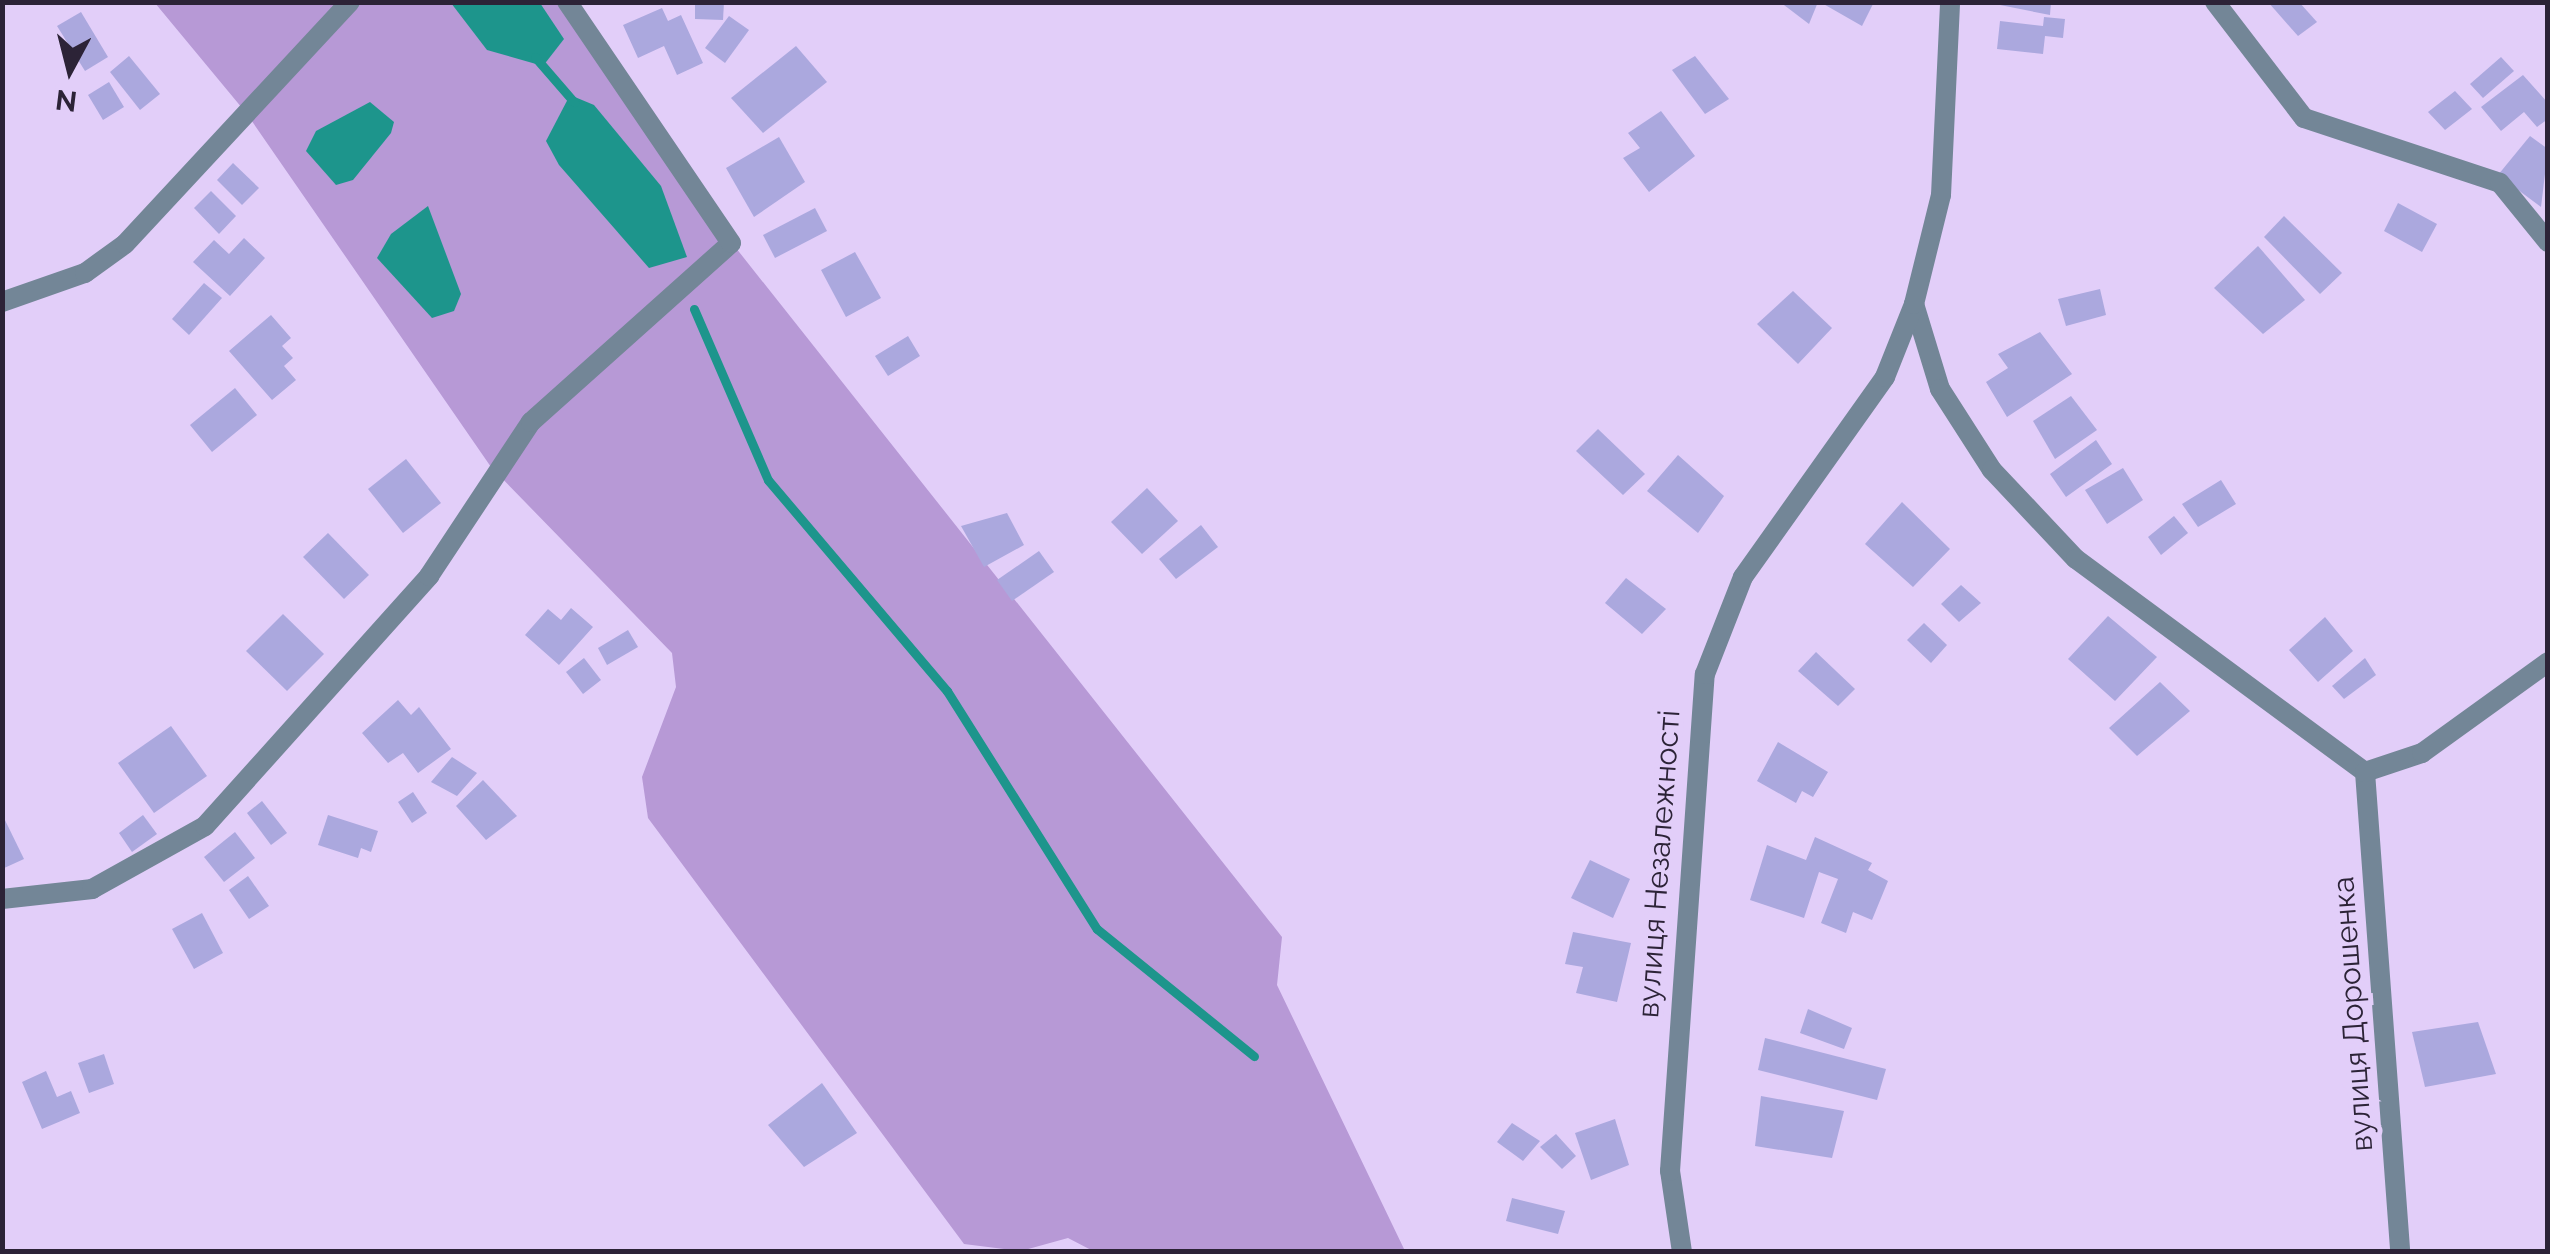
<!DOCTYPE html>
<html>
<head>
<meta charset="utf-8">
<style>
  body { margin:0 }
  #map { position:relative; width:2550px; height:1254px; overflow:hidden; background:#e2cef9; font-family:Raleway,sans-serif }
  div>[style] { position:absolute }
  .green>* { inset:0; background:#b799d6 }
  .water>* { inset:0; background:#1d958c }
  .stream>* { height:9px; margin:-4.5px; padding:0 4.5px; transform-origin:4.5px; border-radius:4.5px; background:#1d958c }
  .building>* { inset:0; background:#aba8de }
  .minor>* { height:20px; margin:-10px; padding:0 10px; transform-origin:10px; border-radius:10px; background:#738697 }
  span { translate:-50% -50%; white-space:nowrap; text-align:center; line-height:1.15; -webkit-text-stroke:10px #e2cef9; paint-order:stroke }
  .street-label { font-size:30px; color:#2c2337 }
  .frame { position:absolute; inset:0; border:5px solid #2c2337; pointer-events:none }
  .north { position:absolute; left:20px; top:20px; width:100px; height:100px; -webkit-text-stroke:8px #e2cef9; paint-order:stroke; rotate:187deg; font-size:28px; font-weight:700; line-height:40px; text-align:center; color:#2c2337 }
  .north::after { content:''; display:block; margin:auto; width:35px; height:45px; background:#2c2337; clip-path:polygon(50% 0,100% 100%,50% 72%,0 100%) }
</style>
</head>
<body>
<div id="map">
  <div class="green">
    <i style="clip-path:polygon(155px 3px,567px 3px,732px 243px,1282px 937px,1277px 985px,1405px 1251px,1095px 1252px,1068px 1238px,1021px 1251px,964px 1244px,648px 818px,642px 777px,676px 687px,672px 653px,491px 467px,247px 114px)"></i>
  </div>
  <div class="water">
    <i style="clip-path:polygon(451px 3px,540px 3px,564px 39px,543px 66px,487px 50px)"></i>
    <i style="clip-path:polygon(570px 95px,594px 105px,661px 186px,687px 257px,649px 268px,559px 165px,546px 141px)"></i>
    <i style="clip-path:polygon(370px 102px,394px 122px,391px 133px,353px 180px,336px 185px,306px 151px,316px 131px)"></i>
    <i style="clip-path:polygon(428px 206px,461px 294px,454px 311px,432px 318px,377px 258px,391px 234px)"></i>
  </div>
  <div class="stream">
    <i style="left:535px;top:57px;width:60px;rotate:49.1deg"></i>
    <i style="left:694px;top:309px;width:186px;rotate:66.6deg"></i>
    <i style="left:768px;top:480px;width:277px;rotate:49.7deg"></i>
    <i style="left:947px;top:691px;width:281px;rotate:57.8deg"></i>
    <i style="left:1097px;top:929px;width:202px;rotate:39deg"></i>
  </div>
  <div class="building">
    <i style="clip-path:polygon(695px 2px,724px 2px,723px 20px,695px 19px)"></i>
    <i style="clip-path:polygon(1780px 2px,1818px 2px,1809px 24px)"></i>
    <i style="clip-path:polygon(1820px 2px,1874px 2px,1862px 26px)"></i>
    <i style="clip-path:polygon(1985px 2px,2051px 2px,2050px 15px)"></i>
    <i style="clip-path:polygon(2268px 2px,2299px 2px,2317px 22px,2298px 36px)"></i>
    <i style="clip-path:polygon(662px 8px,668px 21px,681px 15px,703px 63px,677px 75px,664px 46px,638px 58px,623px 25px)"></i>
    <i style="clip-path:polygon(81px 12px,108px 57px,85px 71px,57px 26px)"></i>
    <i style="clip-path:polygon(729px 16px,749px 30px,725px 63px,705px 48px)"></i>
    <i style="clip-path:polygon(2044px 17px,2065px 19px,2063px 38px,2045px 36px,2043px 54px,1997px 49px,2000px 21px,2043px 26px)"></i>
    <i style="clip-path:polygon(796px 46px,827px 82px,763px 133px,731px 98px)"></i>
    <i style="clip-path:polygon(129px 56px,160px 94px,140px 110px,110px 72px)"></i>
    <i style="clip-path:polygon(1695px 56px,1729px 99px,1705px 114px,1672px 70px)"></i>
    <i style="clip-path:polygon(2501px 57px,2514px 71px,2483px 98px,2470px 84px)"></i>
    <i style="clip-path:polygon(2523px 75px,2548px 103px,2548px 119px,2537px 127px,2524px 112px,2501px 131px,2481px 107px)"></i>
    <i style="clip-path:polygon(109px 82px,124px 107px,103px 120px,88px 95px)"></i>
    <i style="clip-path:polygon(2455px 91px,2472px 109px,2445px 130px,2428px 112px)"></i>
    <i style="clip-path:polygon(1661px 111px,1695px 156px,1649px 192px,1623px 158px,1640px 148px,1628px 133px)"></i>
    <i style="clip-path:polygon(2530px 136px,2548px 149px,2541px 207px,2498px 175px)"></i>
    <i style="clip-path:polygon(779px 137px,805px 182px,754px 217px,726px 168px)"></i>
    <i style="clip-path:polygon(233px 163px,259px 188px,242px 205px,217px 180px)"></i>
    <i style="clip-path:polygon(211px 191px,236px 216px,219px 234px,194px 208px)"></i>
    <i style="clip-path:polygon(2398px 203px,2437px 224px,2422px 252px,2384px 231px)"></i>
    <i style="clip-path:polygon(815px 208px,827px 231px,775px 258px,763px 235px)"></i>
    <i style="clip-path:polygon(2284px 216px,2342px 273px,2320px 294px,2264px 237px)"></i>
    <i style="clip-path:polygon(244px 238px,265px 258px,230px 296px,193px 262px,214px 240px,229px 254px)"></i>
    <i style="clip-path:polygon(2258px 246px,2305px 300px,2263px 334px,2214px 288px)"></i>
    <i style="clip-path:polygon(855px 252px,881px 298px,846px 317px,821px 270px)"></i>
    <i style="clip-path:polygon(204px 283px,222px 298px,189px 335px,172px 319px)"></i>
    <i style="clip-path:polygon(2100px 289px,2106px 315px,2066px 326px,2058px 299px)"></i>
    <i style="clip-path:polygon(1793px 291px,1832px 328px,1798px 364px,1757px 324px)"></i>
    <i style="clip-path:polygon(271px 315px,291px 338px,282px 346px,293px 358px,284px 366px,296px 380px,272px 400px,229px 351px)"></i>
    <i style="clip-path:polygon(2040px 332px,2072px 374px,2007px 417px,1986px 382px,2008px 368px,1998px 354px)"></i>
    <i style="clip-path:polygon(908px 336px,920px 356px,888px 376px,875px 356px)"></i>
    <i style="clip-path:polygon(235px 388px,257px 415px,212px 452px,190px 425px)"></i>
    <i style="clip-path:polygon(2071px 396px,2097px 430px,2055px 459px,2033px 421px)"></i>
    <i style="clip-path:polygon(1598px 429px,1645px 474px,1623px 495px,1576px 451px)"></i>
    <i style="clip-path:polygon(2096px 440px,2112px 464px,2066px 497px,2050px 474px)"></i>
    <i style="clip-path:polygon(1678px 455px,1724px 496px,1698px 533px,1647px 491px)"></i>
    <i style="clip-path:polygon(406px 459px,441px 503px,403px 533px,368px 489px)"></i>
    <i style="clip-path:polygon(2123px 468px,2143px 500px,2107px 524px,2085px 490px)"></i>
    <i style="clip-path:polygon(2221px 480px,2236px 504px,2198px 527px,2182px 504px)"></i>
    <i style="clip-path:polygon(1147px 488px,1178px 521px,1142px 554px,1111px 522px)"></i>
    <i style="clip-path:polygon(1902px 502px,1950px 549px,1913px 587px,1865px 544px)"></i>
    <i style="clip-path:polygon(1007px 513px,1024px 545px,984px 567px,961px 526px)"></i>
    <i style="clip-path:polygon(2174px 516px,2188px 533px,2161px 555px,2148px 537px)"></i>
    <i style="clip-path:polygon(1201px 525px,1218px 547px,1176px 579px,1159px 559px)"></i>
    <i style="clip-path:polygon(328px 533px,369px 575px,344px 599px,303px 557px)"></i>
    <i style="clip-path:polygon(1039px 551px,1054px 572px,1012px 601px,997px 580px)"></i>
    <i style="clip-path:polygon(1626px 578px,1666px 609px,1642px 634px,1605px 603px)"></i>
    <i style="clip-path:polygon(1961px 585px,1981px 603px,1959px 622px,1941px 604px)"></i>
    <i style="clip-path:polygon(571px 608px,593px 627px,559px 665px,525px 635px,548px 609px,561px 620px)"></i>
    <i style="clip-path:polygon(283px 614px,324px 654px,287px 691px,246px 651px)"></i>
    <i style="clip-path:polygon(2108px 616px,2157px 657px,2115px 701px,2068px 659px)"></i>
    <i style="clip-path:polygon(2325px 617px,2353px 651px,2318px 682px,2289px 650px)"></i>
    <i style="clip-path:polygon(1924px 623px,1947px 645px,1931px 663px,1907px 640px)"></i>
    <i style="clip-path:polygon(628px 630px,638px 647px,607px 665px,598px 648px)"></i>
    <i style="clip-path:polygon(1816px 652px,1855px 689px,1838px 706px,1798px 671px)"></i>
    <i style="clip-path:polygon(584px 658px,601px 680px,583px 694px,566px 672px)"></i>
    <i style="clip-path:polygon(2365px 658px,2376px 675px,2344px 699px,2332px 686px)"></i>
    <i style="clip-path:polygon(2160px 682px,2190px 711px,2137px 756px,2109px 728px)"></i>
    <i style="clip-path:polygon(398px 700px,411px 715px,419px 707px,451px 749px,418px 773px,403px 753px,388px 763px,362px 733px)"></i>
    <i style="clip-path:polygon(171px 726px,207px 776px,154px 813px,118px 763px)"></i>
    <i style="clip-path:polygon(1778px 742px,1828px 772px,1813px 797px,1802px 791px,1796px 803px,1757px 781px)"></i>
    <i style="clip-path:polygon(452px 757px,477px 773px,457px 796px,431px 782px)"></i>
    <i style="clip-path:polygon(483px 780px,517px 816px,486px 840px,456px 806px)"></i>
    <i style="clip-path:polygon(413px 792px,427px 813px,412px 823px,398px 802px)"></i>
    <i style="clip-path:polygon(262px 801px,287px 833px,271px 845px,247px 813px)"></i>
    <i style="clip-path:polygon(2px 814px,24px 859px,2px 869px)"></i>
    <i style="clip-path:polygon(143px 815px,157px 834px,132px 852px,119px 833px)"></i>
    <i style="clip-path:polygon(328px 815px,378px 831px,371px 852px,361px 848px,358px 858px,318px 845px)"></i>
    <i style="clip-path:polygon(235px 832px,255px 858px,224px 882px,204px 857px)"></i>
    <i style="clip-path:polygon(1815px 837px,1872px 863px,1868px 870px,1888px 881px,1872px 920px,1853px 912px,1846px 933px,1821px 923px,1838px 879px,1819px 872px,1804px 918px,1750px 900px,1767px 845px,1806px 860px)"></i>
    <i style="clip-path:polygon(1590px 860px,1630px 879px,1613px 918px,1571px 898px)"></i>
    <i style="clip-path:polygon(248px 876px,269px 906px,249px 919px,229px 890px)"></i>
    <i style="clip-path:polygon(202px 913px,223px 953px,194px 969px,172px 929px)"></i>
    <i style="clip-path:polygon(1573px 932px,1631px 943px,1617px 1002px,1576px 993px,1583px 967px,1565px 964px)"></i>
    <i style="clip-path:polygon(1808px 1009px,1852px 1028px,1844px 1049px,1800px 1033px)"></i>
    <i style="clip-path:polygon(2478px 1022px,2496px 1074px,2425px 1087px,2412px 1032px)"></i>
    <i style="clip-path:polygon(1765px 1038px,1886px 1069px,1877px 1100px,1758px 1070px)"></i>
    <i style="clip-path:polygon(104px 1054px,114px 1084px,89px 1093px,78px 1063px)"></i>
    <i style="clip-path:polygon(46px 1071px,57px 1097px,71px 1091px,80px 1113px,42px 1129px,22px 1082px)"></i>
    <i style="clip-path:polygon(822px 1083px,857px 1133px,804px 1167px,768px 1125px)"></i>
    <i style="clip-path:polygon(1761px 1096px,1844px 1111px,1832px 1158px,1755px 1146px)"></i>
    <i style="clip-path:polygon(1615px 1119px,1629px 1165px,1591px 1180px,1575px 1133px)"></i>
    <i style="clip-path:polygon(1512px 1123px,1540px 1141px,1523px 1161px,1497px 1142px)"></i>
    <i style="clip-path:polygon(1556px 1134px,1576px 1156px,1562px 1169px,1540px 1147px)"></i>
    <i style="clip-path:polygon(1512px 1198px,1565px 1211px,1558px 1234px,1506px 1221px)"></i>
  </div>
  <div class="minor">
    <i style="left:2215px;top:2px;width:146px;rotate:52.5deg"></i>
    <i style="left:2304px;top:118px;width:206px;rotate:18.3deg"></i>
    <i style="left:2500px;top:183px;width:76px;rotate:50.9deg"></i>
    <i style="left:2px;top:302px;width:88px;rotate:-19.3deg"></i>
    <i style="left:85px;top:273px;width:49px;rotate:-35.9deg"></i>
    <i style="left:125px;top:244px;width:330px;rotate:-47.1deg"></i>
    <i style="left:1914px;top:304px;width:89px;rotate:73deg"></i>
    <i style="left:1940px;top:389px;width:96px;rotate:57.3deg"></i>
    <i style="left:1992px;top:470px;width:122px;rotate:46.7deg"></i>
    <i style="left:2076px;top:559px;width:359px;rotate:36.4deg"></i>
    <i style="left:2365px;top:772px;width:481px;rotate:85.8deg"></i>
    <i style="left:2365px;top:772px;width:60px;rotate:-18.4deg"></i>
    <i style="left:2422px;top:753px;width:155px;rotate:-35.8deg"></i>
    <i style="left:2px;top:899px;width:91px;rotate:-6.3deg"></i>
    <i style="left:92px;top:889px;width:129px;rotate:-29.1deg"></i>
    <i style="left:205px;top:826px;width:336px;rotate:-48.1deg"></i>
    <i style="left:429px;top:576px;width:185px;rotate:-56.5deg"></i>
    <i style="left:531px;top:422px;width:268px;rotate:-41.8deg"></i>
    <i style="left:731px;top:243px;width:292px;rotate:-124.2deg"></i>
    <i style="left:1682px;top:1252px;width:82px;rotate:-98.4deg"></i>
    <i style="left:1670px;top:1171px;width:498px;rotate:-86deg"></i>
    <i style="left:1705px;top:674px;width:104px;rotate:-68.6deg"></i>
    <i style="left:1743px;top:577px;width:245px;rotate:-54.6deg"></i>
    <i style="left:1885px;top:377px;width:79px;rotate:-68.3deg"></i>
    <i style="left:1914px;top:304px;width:112px;rotate:-76.1deg"></i>
    <i style="left:1941px;top:195px;width:193px;rotate:-87.3deg"></i>
  </div>
  <div class="street-label">
    <span style="left:1659px;top:864px;rotate:-86deg">вулиця Незалежності</span>
    <span style="left:2353px;top:1014px;rotate:-94deg">вулиця Дорошенка</span>
  </div>
  <div class="frame"></div>
  <div class="north">N</div>
</div>
</body>
</html>
